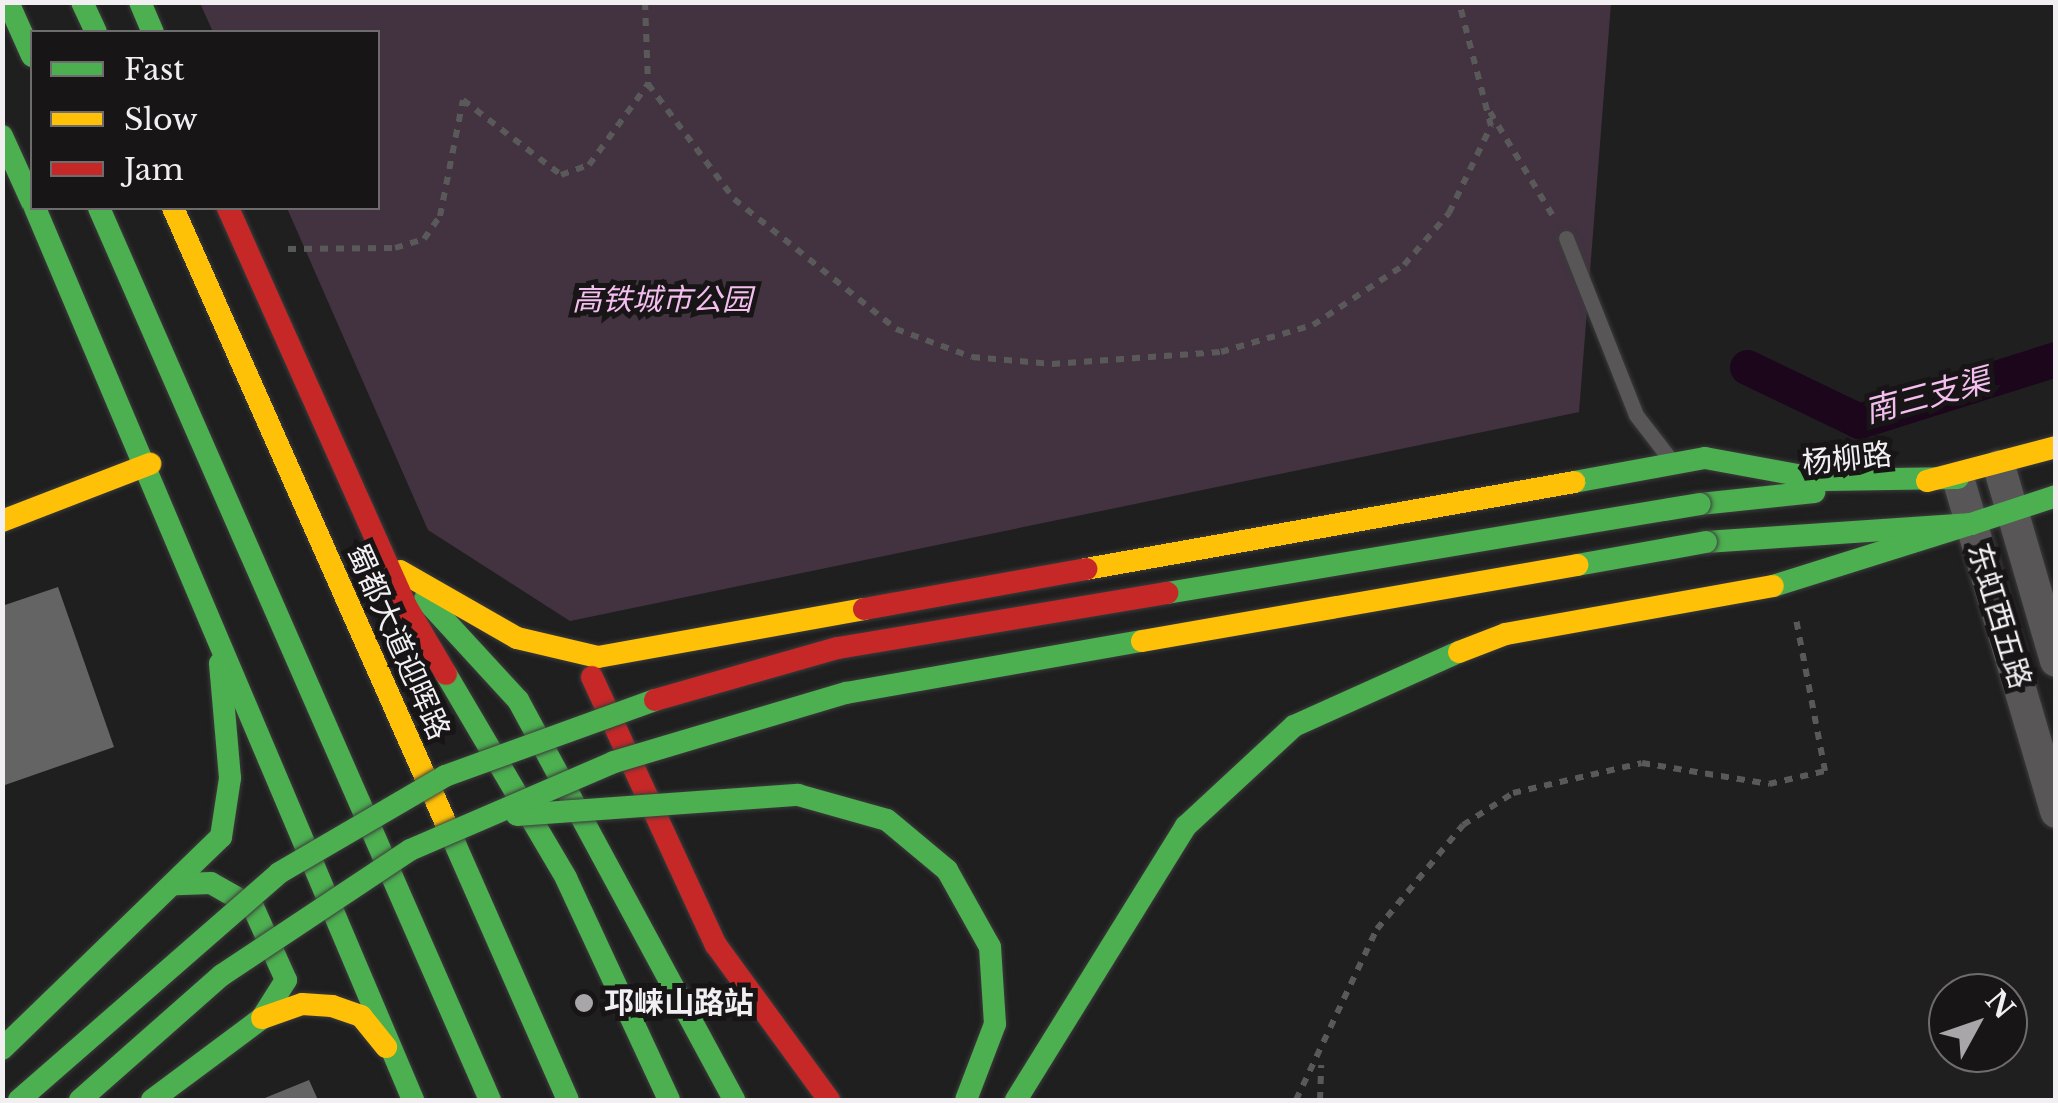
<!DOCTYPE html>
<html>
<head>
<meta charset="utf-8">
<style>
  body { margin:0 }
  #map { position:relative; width:2058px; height:1103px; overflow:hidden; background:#201f20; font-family:"Libre Baskerville","Noto Sans SC",serif }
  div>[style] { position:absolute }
  .green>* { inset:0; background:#433341 }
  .canal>* { height:35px; margin:-17.5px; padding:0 17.5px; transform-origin:17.5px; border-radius:17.5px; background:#1b061b }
  .building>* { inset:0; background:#656465 }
  .path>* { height:6px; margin-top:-3px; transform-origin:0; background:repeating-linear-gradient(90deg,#5a595a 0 8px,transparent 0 16px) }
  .roads { filter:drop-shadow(0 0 2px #3b3b3b) drop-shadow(0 0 2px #3b3b3b) }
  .lane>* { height:15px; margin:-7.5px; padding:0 7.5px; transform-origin:7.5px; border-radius:7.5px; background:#585657 }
  .street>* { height:32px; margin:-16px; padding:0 16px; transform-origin:16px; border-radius:16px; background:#585657 }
  .fast>* { height:22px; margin:-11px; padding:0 11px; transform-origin:11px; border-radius:11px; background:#4caf50 }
  .slow>* { height:22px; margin:-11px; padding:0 11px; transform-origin:11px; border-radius:11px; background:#ffc107 }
  .jam>* { height:22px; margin:-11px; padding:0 11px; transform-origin:11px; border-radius:11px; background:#c62828 }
  .bridges { filter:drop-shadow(0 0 2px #3b3b3b) drop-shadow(0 0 2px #3b3b3b) }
  .fast-bridge>* { height:22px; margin:-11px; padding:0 11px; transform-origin:11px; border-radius:11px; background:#4caf50 }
  .slow-bridge>* { height:22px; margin:-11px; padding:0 11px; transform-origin:11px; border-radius:11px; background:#ffc107 }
  .jam-bridge>* { height:22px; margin:-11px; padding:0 11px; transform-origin:11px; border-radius:11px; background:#c62828 }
  .dots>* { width:28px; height:28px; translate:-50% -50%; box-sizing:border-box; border:5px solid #181517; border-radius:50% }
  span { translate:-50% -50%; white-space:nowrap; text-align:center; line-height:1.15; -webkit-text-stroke:10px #181517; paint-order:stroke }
  .park-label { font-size:30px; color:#f4beee; font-style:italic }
  .street-label { font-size:30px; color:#f1eff1 }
  .poi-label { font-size:30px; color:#f1eff1; font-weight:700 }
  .left { translate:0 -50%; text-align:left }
  .water-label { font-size:32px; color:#f4beee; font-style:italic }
  .frame { position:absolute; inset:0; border:5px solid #f1eff1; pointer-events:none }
  .legend { position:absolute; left:30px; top:30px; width:350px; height:180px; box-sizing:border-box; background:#181517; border:2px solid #6f6c6e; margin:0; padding:12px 18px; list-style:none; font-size:30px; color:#f1eff1 }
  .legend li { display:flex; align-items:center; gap:20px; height:50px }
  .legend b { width:50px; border:2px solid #6f6c6e }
  .north { position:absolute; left:1928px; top:973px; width:100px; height:100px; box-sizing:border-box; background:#181517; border:2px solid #6f6c6e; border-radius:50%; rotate:50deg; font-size:28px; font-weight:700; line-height:40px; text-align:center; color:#f1eff1 }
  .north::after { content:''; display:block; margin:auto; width:35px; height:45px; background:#a8a6a8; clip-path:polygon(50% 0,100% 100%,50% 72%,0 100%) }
</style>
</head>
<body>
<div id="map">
  <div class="green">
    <i style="clip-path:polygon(200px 3px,1611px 3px,1579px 412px,570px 621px,428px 530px,287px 208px,378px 208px,378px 32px,213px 32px)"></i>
  </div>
  <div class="canal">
    <i style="left:1747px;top:367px;width:124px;rotate:25.7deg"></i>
    <i style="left:1859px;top:421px;width:207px;rotate:-17.5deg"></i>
  </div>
  <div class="building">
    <i style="clip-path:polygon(58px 587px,114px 747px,2px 786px,2px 606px)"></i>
    <i style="clip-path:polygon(309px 1080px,318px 1100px,260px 1100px)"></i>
  </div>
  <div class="path">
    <i style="left:645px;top:2px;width:82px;rotate:87.9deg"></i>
    <i style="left:648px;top:84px;width:144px;rotate:53.2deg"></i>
    <i style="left:734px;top:199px;width:208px;rotate:38.7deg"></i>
    <i style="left:896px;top:329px;width:81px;rotate:20.2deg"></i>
    <i style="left:972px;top:357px;width:80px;rotate:5deg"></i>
    <i style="left:1052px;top:364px;width:169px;rotate:-4.1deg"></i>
    <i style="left:1221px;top:352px;width:96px;rotate:-16.4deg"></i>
    <i style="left:1313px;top:325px;width:109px;rotate:-33.4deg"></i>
    <i style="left:1404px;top:265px;width:69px;rotate:-49.1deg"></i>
    <i style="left:1449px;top:213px;width:97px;rotate:-64.2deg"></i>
    <i style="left:1491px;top:126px;width:128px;rotate:-104.5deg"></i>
    <i style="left:1490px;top:112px;width:127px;rotate:58.8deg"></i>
    <i style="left:288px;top:249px;width:107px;rotate:-0.5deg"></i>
    <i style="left:395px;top:248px;width:30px;rotate:-17deg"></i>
    <i style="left:424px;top:239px;width:28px;rotate:-55deg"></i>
    <i style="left:440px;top:216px;width:118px;rotate:-78.8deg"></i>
    <i style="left:463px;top:100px;width:123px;rotate:37.4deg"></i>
    <i style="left:561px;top:175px;width:30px;rotate:-20deg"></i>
    <i style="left:589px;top:165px;width:100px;rotate:-53.9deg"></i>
    <i style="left:1296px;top:1100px;width:189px;rotate:-64.7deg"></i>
    <i style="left:1377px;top:929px;width:135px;rotate:-50.4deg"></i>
    <i style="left:1463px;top:825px;width:59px;rotate:-32.6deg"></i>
    <i style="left:1513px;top:793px;width:132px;rotate:-13.1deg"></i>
    <i style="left:1642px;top:763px;width:129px;rotate:9.4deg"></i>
    <i style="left:1769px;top:784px;width:57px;rotate:-13.1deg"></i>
    <i style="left:1825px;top:771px;width:155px;rotate:-100.8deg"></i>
    <i style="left:1320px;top:1100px;width:35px;rotate:-88deg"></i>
  </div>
  <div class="roads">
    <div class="lane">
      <i style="left:1566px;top:238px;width:190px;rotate:68.4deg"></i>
      <i style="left:1636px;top:415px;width:56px;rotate:52.3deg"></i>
    </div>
    <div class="street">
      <i style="left:1999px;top:466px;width:203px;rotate:73.7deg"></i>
      <i style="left:1958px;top:478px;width:348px;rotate:73.6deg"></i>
    </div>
    <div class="fast">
      <i style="left:8px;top:2px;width:59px;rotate:66deg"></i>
      <i style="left:82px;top:2px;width:33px;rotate:65deg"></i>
      <i style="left:140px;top:2px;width:33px;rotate:67deg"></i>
      <i style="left:2px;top:136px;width:72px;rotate:65.6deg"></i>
      <i style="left:35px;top:208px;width:969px;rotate:67.03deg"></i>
      <i style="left:99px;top:208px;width:974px;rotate:66.33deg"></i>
      <i style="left:1574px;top:482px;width:133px;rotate:-10.4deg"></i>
      <i style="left:1705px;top:458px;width:122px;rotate:10.4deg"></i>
      <i style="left:1825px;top:480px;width:133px;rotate:-0.9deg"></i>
      <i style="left:1700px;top:504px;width:115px;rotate:-6deg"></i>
      <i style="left:1706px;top:542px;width:266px;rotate:-3.9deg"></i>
      <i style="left:1971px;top:524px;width:89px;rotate:-18.2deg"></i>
      <i style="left:1773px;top:586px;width:207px;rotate:-17.4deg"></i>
      <i style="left:425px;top:599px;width:137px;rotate:47.4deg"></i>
      <i style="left:518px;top:700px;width:455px;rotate:61.6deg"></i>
      <i style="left:446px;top:674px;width:237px;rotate:59.5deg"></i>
      <i style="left:566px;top:878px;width:245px;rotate:65.1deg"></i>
      <i style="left:448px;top:828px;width:297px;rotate:66.2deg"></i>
      <i style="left:2px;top:1049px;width:305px;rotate:-44.1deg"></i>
      <i style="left:221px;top:837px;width:60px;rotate:-81.3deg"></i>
      <i style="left:230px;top:778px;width:115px;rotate:-95deg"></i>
      <i style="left:152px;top:1100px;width:137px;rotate:-36.7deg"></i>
      <i style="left:262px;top:1018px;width:45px;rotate:-57.7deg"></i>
      <i style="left:286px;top:980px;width:80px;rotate:-114.3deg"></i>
      <i style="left:253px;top:907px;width:48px;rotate:-150.3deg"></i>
      <i style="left:211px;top:883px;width:35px;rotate:178deg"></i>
      <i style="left:1016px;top:1100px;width:322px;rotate:-58.2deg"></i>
      <i style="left:1186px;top:826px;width:147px;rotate:-42.8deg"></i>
      <i style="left:1294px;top:726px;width:181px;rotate:-24.2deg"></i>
    </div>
    <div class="slow">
      <i style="left:173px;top:208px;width:678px;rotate:66.08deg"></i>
      <i style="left:1927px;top:481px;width:133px;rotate:-14.8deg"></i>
      <i style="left:2px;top:521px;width:159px;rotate:-21.1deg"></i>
      <i style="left:1086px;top:569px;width:496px;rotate:-10.1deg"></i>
      <i style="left:400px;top:571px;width:135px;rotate:29.8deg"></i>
      <i style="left:517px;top:638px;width:83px;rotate:13.2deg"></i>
      <i style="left:598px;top:657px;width:270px;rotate:-10.2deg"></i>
      <i style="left:1459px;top:652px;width:50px;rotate:-21deg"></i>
      <i style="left:1506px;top:634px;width:271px;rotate:-10.2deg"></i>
      <i style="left:262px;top:1018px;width:42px;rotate:-19.3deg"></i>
      <i style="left:302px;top:1004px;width:30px;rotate:4deg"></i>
      <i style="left:332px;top:1006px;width:31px;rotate:19deg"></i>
      <i style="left:361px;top:1016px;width:40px;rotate:51deg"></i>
    </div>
    <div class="jam">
      <i style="left:228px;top:208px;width:434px;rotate:65.9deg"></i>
      <i style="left:405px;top:604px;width:81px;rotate:59.6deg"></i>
      <i style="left:864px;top:609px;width:226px;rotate:-10.2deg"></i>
      <i style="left:592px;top:677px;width:295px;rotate:65.2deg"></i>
      <i style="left:716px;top:945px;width:192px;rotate:53.9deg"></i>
    </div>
  </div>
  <div class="bridges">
    <div class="fast-bridge">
      <i style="left:1577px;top:565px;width:131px;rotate:-10.1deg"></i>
      <i style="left:1167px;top:593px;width:540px;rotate:-9.48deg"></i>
      <i style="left:517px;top:815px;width:282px;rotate:-4.1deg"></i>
      <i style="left:798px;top:795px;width:92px;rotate:15.7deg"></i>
      <i style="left:887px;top:820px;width:78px;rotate:39.8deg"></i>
      <i style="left:947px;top:870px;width:88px;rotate:60.8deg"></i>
      <i style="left:990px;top:947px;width:77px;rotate:86.3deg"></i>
      <i style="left:995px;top:1024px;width:81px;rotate:110.9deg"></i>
      <i style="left:19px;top:1100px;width:345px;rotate:-41.1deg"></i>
      <i style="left:279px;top:873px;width:192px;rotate:-30.3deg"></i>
      <i style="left:445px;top:776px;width:223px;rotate:-19.9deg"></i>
      <i style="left:80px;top:1100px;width:189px;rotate:-41.4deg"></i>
      <i style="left:222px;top:975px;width:226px;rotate:-33.6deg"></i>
      <i style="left:410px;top:850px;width:222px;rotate:-23.3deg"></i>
      <i style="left:614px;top:762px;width:242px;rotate:-16.6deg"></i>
      <i style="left:846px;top:693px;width:301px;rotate:-10deg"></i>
    </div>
    <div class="slow-bridge">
      <i style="left:1142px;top:641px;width:442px;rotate:-9.9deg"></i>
    </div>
    <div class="jam-bridge">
      <i style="left:655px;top:700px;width:190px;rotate:-15.9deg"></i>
      <i style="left:838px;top:648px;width:334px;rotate:-9.5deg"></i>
    </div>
  </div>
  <div class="dots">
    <i style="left:584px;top:1003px;background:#a8a6a8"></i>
  </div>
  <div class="park-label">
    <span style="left:662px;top:300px">高铁城市公园</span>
  </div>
  <div class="street-label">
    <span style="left:1847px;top:459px;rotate:-6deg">杨柳路</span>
    <span style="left:1999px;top:616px;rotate:73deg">东虹西五路</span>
    <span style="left:398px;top:642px;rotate:66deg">蜀都大道迎晖路</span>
  </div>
  <div class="poi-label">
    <span class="left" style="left:604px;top:1003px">邛崃山路站</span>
  </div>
  <div class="water-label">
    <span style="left:1927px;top:396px;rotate:-15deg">南三支渠</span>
  </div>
  <div class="frame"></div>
  <ul class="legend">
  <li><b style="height:12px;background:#4caf50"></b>Fast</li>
  <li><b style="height:12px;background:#ffc107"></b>Slow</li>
  <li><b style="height:12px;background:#c62828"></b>Jam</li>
  </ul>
  <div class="north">N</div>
</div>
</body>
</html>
